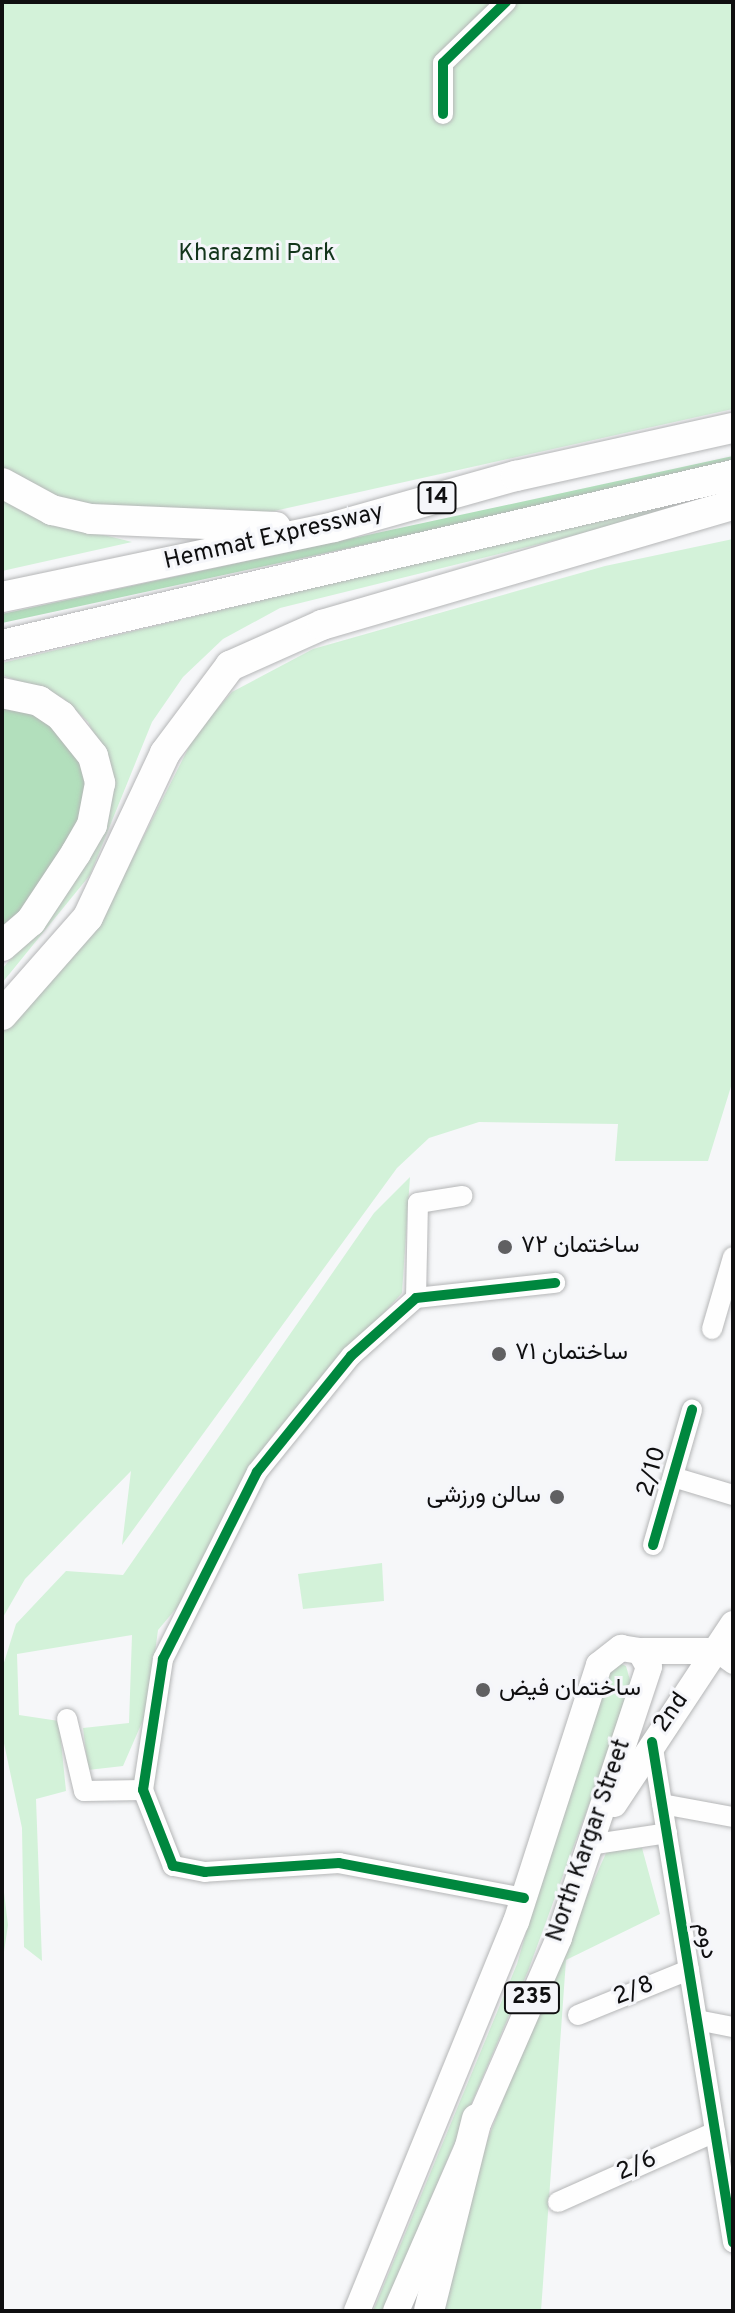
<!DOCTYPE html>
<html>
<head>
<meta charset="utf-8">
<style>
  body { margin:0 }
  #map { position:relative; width:735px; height:2313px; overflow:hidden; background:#f6f7f9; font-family:Overpass,Vazirmatn,sans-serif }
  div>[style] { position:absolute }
  .green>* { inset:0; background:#d3f2d9 }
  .forest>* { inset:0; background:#b2dfbc }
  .roads { filter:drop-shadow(0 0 2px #b5b6b7) drop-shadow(0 0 2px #b5b6b7) }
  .minor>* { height:20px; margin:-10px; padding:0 10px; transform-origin:10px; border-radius:10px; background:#fefefe }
  .major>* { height:26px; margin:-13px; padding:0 13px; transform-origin:13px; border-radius:13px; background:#fefefe }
  .highway>* { height:30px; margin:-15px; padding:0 15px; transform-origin:15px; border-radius:15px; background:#fefefe }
  .cycleway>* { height:10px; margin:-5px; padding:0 5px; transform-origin:5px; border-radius:5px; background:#00873e }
  .dots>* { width:22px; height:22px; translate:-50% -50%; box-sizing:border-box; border:4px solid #f5f6fa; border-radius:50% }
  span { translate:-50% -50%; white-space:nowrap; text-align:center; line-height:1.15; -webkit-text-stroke:6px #f5f6fa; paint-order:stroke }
  .shield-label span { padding:2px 6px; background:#f5f6fa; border:2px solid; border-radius:6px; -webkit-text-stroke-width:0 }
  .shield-label { font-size:22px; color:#0f0f10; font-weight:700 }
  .park-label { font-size:24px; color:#13351b }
  .street-label { font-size:24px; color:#0f0f10 }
  .poi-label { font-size:24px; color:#0f0f10 }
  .left { translate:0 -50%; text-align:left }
  .right { translate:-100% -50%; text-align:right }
  .frame { position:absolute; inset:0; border:4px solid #0f0f10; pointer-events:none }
</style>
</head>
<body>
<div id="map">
  <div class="green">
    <i style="clip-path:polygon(2px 2px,733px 2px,733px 409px,247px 517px,84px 511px,2px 471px)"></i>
    <i style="clip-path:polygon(733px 486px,733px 496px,280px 608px,223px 639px,183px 677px,152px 722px,90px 875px,2px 983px,2px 969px,67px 893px,107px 761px,88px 722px,63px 698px,2px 675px,2px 663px)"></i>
    <i style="clip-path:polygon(2px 499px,52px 522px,132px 542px,2px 571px)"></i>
    <i style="clip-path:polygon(733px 539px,733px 1080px,708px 1161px,615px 1161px,618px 1124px,479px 1122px,429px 1138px,397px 1168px,122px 1545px,131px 1471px,25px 1579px,2px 1619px,2px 1026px,120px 883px,196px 733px,232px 692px,313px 649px,605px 566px)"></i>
    <i style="clip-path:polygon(410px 1177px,402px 1293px,272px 1436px,229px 1508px,185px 1598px,158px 1630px,147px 1711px,123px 1766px,88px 1770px,83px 1728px,129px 1723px,132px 1635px,17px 1654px,19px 1715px,59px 1721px,66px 1791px,36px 1799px,42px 1961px,24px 1947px,22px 1828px,2px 1734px,2px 1669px,16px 1624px,66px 1571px,123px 1575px,374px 1213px)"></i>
    <i style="clip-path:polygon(382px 1563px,384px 1601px,303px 1609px,298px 1574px)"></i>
    <i style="clip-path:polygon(615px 1661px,626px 1666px,632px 1687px,528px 1971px,383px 2311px,373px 2311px,517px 1964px,601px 1673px)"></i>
    <i style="clip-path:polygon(642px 1848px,660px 1914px,566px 1960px,541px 2311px,436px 2311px,475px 2172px,555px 1966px,607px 1851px)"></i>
    <i style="clip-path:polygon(2px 1876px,8px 1925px,2px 1965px)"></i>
  </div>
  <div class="forest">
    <i style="clip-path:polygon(733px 456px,733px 465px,2px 623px,2px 614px)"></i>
    <i style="clip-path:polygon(2px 703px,27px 708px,71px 740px,86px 781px,84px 813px,41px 890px,2px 931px)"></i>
  </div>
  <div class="roads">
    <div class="minor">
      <i style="left:443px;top:114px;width:51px;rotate:-90deg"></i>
      <i style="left:443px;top:63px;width:88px;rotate:-44.1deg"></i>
      <i style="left:416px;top:1298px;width:95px;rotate:-88.8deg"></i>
      <i style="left:418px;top:1203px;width:45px;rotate:-9deg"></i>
      <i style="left:712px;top:1329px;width:75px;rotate:-73.7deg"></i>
      <i style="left:673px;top:1477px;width:63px;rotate:16.7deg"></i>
      <i style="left:653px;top:1545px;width:141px;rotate:-73.9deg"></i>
      <i style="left:715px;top:1651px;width:22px;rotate:36deg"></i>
      <i style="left:67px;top:1719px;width:74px;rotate:76.7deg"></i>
      <i style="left:84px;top:1791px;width:59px;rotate:-1deg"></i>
      <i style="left:652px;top:1742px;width:507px;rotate:80.8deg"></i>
      <i style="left:662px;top:1804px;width:72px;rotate:10.4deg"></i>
      <i style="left:589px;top:1845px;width:79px;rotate:-8.7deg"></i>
      <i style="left:524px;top:1898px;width:188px;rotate:-169.3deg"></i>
      <i style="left:339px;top:1863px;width:134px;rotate:176.2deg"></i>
      <i style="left:205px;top:1872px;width:33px;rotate:-169deg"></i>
      <i style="left:173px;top:1866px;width:82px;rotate:-111.5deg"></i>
      <i style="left:143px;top:1790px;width:133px;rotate:-81.3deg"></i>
      <i style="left:163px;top:1659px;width:209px;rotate:-63.3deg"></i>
      <i style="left:257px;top:1472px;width:149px;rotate:-51deg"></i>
      <i style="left:351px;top:1356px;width:87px;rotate:-41.7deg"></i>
      <i style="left:416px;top:1298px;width:140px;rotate:-6.2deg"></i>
      <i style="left:578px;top:2015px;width:120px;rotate:-22.1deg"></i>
      <i style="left:697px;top:2020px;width:37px;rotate:11deg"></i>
      <i style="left:558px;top:2202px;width:172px;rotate:-24deg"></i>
    </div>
    <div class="major">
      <i style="left:640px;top:1651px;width:75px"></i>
      <i style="left:614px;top:1804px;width:216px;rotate:-56.5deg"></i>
      <i style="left:357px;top:2311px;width:420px;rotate:-67.8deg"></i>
      <i style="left:516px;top:1922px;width:270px;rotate:-72.1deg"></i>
      <i style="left:599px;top:1665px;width:28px;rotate:-38deg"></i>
      <i style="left:621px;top:1648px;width:19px;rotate:9deg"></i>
      <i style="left:640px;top:1651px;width:18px;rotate:61deg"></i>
      <i style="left:649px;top:1667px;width:286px;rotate:108.4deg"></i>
      <i style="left:559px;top:1938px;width:407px;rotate:113.6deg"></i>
    </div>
    <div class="highway">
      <i style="left:2px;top:483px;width:57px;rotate:28.4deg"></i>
      <i style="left:52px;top:510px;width:40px;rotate:13deg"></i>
      <i style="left:91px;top:519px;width:185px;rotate:2.5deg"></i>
      <i style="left:2px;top:597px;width:339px;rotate:-11.9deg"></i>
      <i style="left:334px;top:527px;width:189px;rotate:-15.7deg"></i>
      <i style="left:516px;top:476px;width:222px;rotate:-12.5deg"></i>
      <i style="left:2px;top:645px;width:751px;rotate:-13.09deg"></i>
      <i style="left:2px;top:693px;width:38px;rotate:12deg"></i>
      <i style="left:39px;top:701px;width:27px;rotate:34deg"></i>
      <i style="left:61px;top:716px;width:51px;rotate:51.3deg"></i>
      <i style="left:93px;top:756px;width:28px;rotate:75deg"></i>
      <i style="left:100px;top:783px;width:43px;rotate:100.8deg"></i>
      <i style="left:92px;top:825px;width:32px;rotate:120deg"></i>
      <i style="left:76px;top:853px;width:82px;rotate:123.5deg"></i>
      <i style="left:31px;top:921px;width:38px;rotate:139deg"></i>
      <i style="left:2px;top:1015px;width:130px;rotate:-48.7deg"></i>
      <i style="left:88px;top:917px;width:181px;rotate:-64.8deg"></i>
      <i style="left:165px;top:753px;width:109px;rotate:-53.2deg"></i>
      <i style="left:230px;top:666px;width:101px;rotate:-24deg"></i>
      <i style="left:322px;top:625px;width:428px;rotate:-16.3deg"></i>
      <i style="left:429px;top:2311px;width:198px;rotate:-76deg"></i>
    </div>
  </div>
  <div class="cycleway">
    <i style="left:443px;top:114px;width:51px;rotate:-90deg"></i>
    <i style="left:443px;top:63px;width:88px;rotate:-44.1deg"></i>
    <i style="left:653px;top:1545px;width:141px;rotate:-73.9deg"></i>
    <i style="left:652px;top:1742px;width:507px;rotate:80.8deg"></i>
    <i style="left:524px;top:1898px;width:188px;rotate:-169.3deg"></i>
    <i style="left:339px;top:1863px;width:134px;rotate:176.2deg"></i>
    <i style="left:205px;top:1872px;width:33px;rotate:-169deg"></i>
    <i style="left:173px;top:1866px;width:82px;rotate:-111.5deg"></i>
    <i style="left:143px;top:1790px;width:133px;rotate:-81.3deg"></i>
    <i style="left:163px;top:1659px;width:209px;rotate:-63.3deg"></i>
    <i style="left:257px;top:1472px;width:149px;rotate:-51deg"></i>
    <i style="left:351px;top:1356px;width:87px;rotate:-41.7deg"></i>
    <i style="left:416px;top:1298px;width:140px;rotate:-6.2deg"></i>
  </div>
  <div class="dots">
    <i style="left:505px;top:1247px;background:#606062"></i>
    <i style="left:499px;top:1354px;background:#606062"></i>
    <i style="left:557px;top:1497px;background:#606062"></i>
    <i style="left:483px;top:1690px;background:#606062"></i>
  </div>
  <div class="shield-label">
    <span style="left:437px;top:498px">14</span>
    <span style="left:532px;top:1998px">235</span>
  </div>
  <div class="park-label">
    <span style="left:257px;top:255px">Kharazmi Park</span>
  </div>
  <div class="street-label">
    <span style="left:274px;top:538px;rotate:-13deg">Hemmat Expressway</span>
    <span style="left:653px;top:1472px;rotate:-74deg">2/10</span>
    <span style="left:672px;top:1713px;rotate:-55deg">2nd</span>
    <span style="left:590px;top:1841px;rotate:-71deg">North Kargar Street</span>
    <span style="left:705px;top:1941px;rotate:81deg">دوم</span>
    <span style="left:634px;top:1992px;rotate:-22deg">2/8</span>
    <span style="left:637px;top:2167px;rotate:-24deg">2/6</span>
  </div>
  <div class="poi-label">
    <span class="left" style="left:521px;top:1247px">ساختمان ۷۲</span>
    <span class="left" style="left:515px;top:1354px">ساختمان ۷۱</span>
    <span class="right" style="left:541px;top:1497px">سالن ورزشی</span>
    <span class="left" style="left:499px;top:1690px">ساختمان فیض</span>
  </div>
  <div class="frame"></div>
</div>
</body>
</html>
